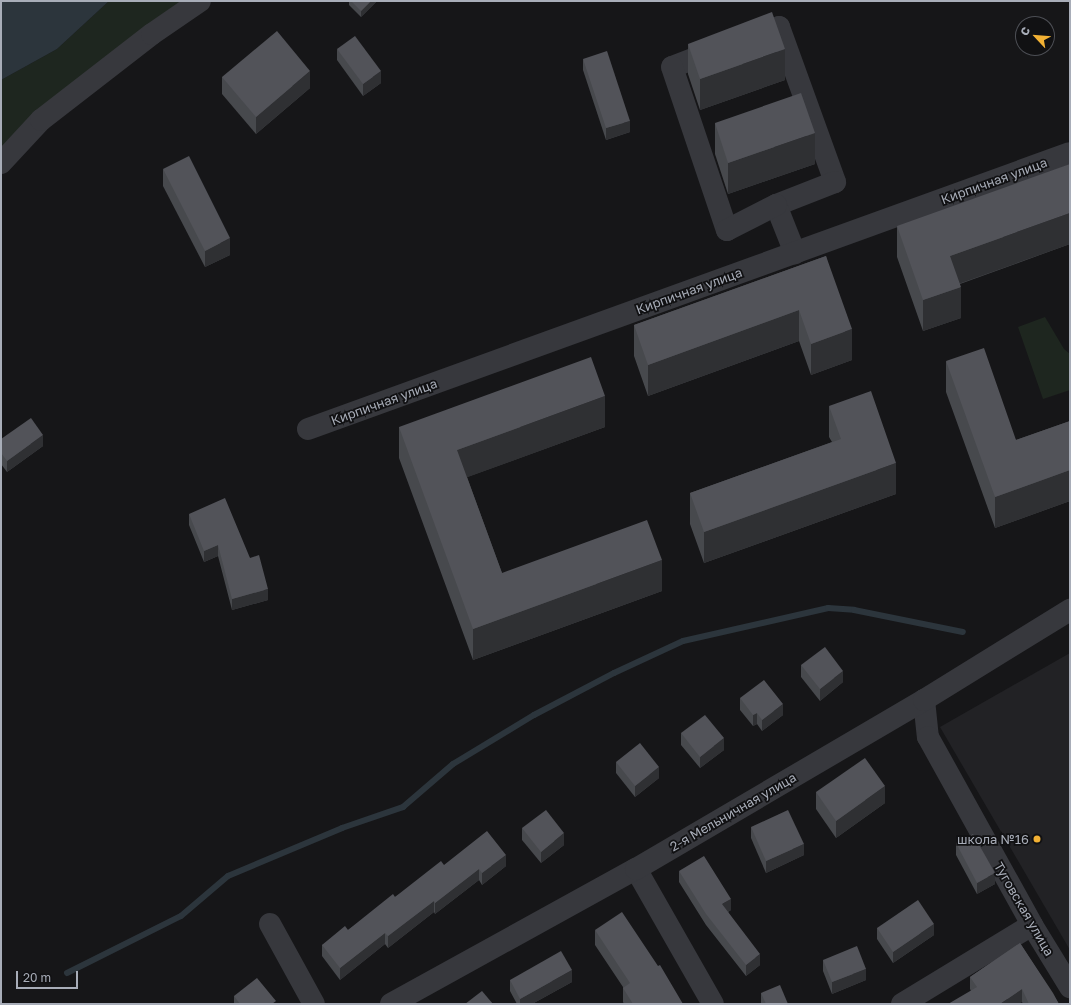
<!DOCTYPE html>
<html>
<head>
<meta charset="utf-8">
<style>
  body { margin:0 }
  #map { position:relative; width:1071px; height:1005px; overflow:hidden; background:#161618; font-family:"Golos Text",sans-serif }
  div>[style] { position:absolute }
  .built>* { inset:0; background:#222225 }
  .green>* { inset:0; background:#1e261f }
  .water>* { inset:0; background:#2c353c }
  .stream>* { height:6px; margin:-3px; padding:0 3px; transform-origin:3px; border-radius:3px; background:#2c353c }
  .minor>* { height:22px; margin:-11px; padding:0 11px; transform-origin:11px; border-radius:11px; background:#37383d }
  .wall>* { inset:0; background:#47494d }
  .shaded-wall>* { inset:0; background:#2f3033 }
  .building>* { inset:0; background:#525359 }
  .dots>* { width:11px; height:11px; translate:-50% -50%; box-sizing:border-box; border:2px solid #111113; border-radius:50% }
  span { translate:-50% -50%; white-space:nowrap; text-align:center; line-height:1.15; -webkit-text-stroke:3.5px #111113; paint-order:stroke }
  .street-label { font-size:13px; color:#a8adb8 }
  .poi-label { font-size:13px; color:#a8adb8 }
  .right { translate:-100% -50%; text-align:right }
  .frame { position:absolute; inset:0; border:2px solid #a8adb8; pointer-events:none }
  .north { position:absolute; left:1015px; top:16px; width:40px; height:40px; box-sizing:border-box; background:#111113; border:1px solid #4d4f55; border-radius:50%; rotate:296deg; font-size:11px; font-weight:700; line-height:16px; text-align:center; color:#a8adb8 }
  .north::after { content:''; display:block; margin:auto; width:14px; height:18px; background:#f2b134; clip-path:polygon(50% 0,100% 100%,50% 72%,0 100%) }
  .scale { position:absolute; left:16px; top:971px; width:62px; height:18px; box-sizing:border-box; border:2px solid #a8adb8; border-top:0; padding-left:5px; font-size:12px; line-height:14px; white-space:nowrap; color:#a8adb8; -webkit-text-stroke:3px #111113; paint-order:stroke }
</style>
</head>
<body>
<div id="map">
  <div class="built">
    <i style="clip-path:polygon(1070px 653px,1070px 950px,940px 727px)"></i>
  </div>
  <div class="green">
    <i style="clip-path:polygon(109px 1px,200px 1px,1px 163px,1px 80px,57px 49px)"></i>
    <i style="clip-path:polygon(1045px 317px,1064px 349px,1070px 354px,1070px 390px,1043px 399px,1018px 327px)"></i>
  </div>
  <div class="water">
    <i style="clip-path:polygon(1px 1px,109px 1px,57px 49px,1px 80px)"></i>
  </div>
  <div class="stream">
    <i style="left:67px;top:973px;width:127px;rotate:-26.6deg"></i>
    <i style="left:181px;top:916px;width:62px;rotate:-40.4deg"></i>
    <i style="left:228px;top:876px;width:124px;rotate:-22.8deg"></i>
    <i style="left:342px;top:828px;width:65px;rotate:-19deg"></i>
    <i style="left:403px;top:807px;width:66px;rotate:-40.7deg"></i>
    <i style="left:453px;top:764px;width:95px;rotate:-31.2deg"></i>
    <i style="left:534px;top:715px;width:90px;rotate:-27.7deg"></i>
    <i style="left:614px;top:673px;width:76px;rotate:-24.9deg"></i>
    <i style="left:683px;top:641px;width:149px;rotate:-12.8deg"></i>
    <i style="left:828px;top:608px;width:26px;rotate:4deg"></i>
    <i style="left:854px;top:610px;width:111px;rotate:11.4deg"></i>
  </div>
  <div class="minor">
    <i style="left:749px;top:38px;width:32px;rotate:-20deg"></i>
    <i style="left:779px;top:27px;width:165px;rotate:70.1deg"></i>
    <i style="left:835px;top:182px;width:63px;rotate:158.7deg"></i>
    <i style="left:776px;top:205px;width:52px;rotate:68.4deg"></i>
    <i style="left:716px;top:50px;width:47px;rotate:158.9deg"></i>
    <i style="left:672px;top:67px;width:172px;rotate:71.4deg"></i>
    <i style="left:727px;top:230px;width:55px;rotate:-27deg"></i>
    <i style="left:1px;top:163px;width:59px;rotate:-47.1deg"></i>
    <i style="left:41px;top:120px;width:140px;rotate:-37.8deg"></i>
    <i style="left:152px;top:34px;width:58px;rotate:-34.5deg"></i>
    <i style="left:308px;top:429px;width:810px;rotate:-19.91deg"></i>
    <i style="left:924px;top:700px;width:37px;rotate:84deg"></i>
    <i style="left:928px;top:737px;width:215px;rotate:61deg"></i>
    <i style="left:1032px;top:925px;width:73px;rotate:58.5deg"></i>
    <i style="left:636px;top:869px;width:155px;rotate:60.3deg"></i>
    <i style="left:270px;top:924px;width:91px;rotate:61.2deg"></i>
    <i style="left:391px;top:1004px;width:280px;rotate:-28.9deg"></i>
    <i style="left:636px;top:869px;width:334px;rotate:-30.4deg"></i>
    <i style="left:924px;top:700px;width:172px;rotate:-31.7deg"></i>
    <i style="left:902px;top:1004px;width:152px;rotate:-31.3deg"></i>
  </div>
  <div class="wall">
    <i style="clip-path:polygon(349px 1px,377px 1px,361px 17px,349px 5px)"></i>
    <i style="clip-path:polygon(688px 44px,785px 80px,700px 110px,688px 74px)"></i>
    <i style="clip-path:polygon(337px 49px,381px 83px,363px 96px,337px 60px)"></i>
    <i style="clip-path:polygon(583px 59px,630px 132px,606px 140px,583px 70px)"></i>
    <i style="clip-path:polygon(222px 77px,310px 88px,256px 134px,222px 94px)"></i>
    <i style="clip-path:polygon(715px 123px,815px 164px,728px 194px,715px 154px)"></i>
    <i style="clip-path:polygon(163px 169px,230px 255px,205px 267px,163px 186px)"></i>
    <i style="clip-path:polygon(897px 226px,1070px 244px,960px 284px,961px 318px,923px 331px,897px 257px)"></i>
    <i style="clip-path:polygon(826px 256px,852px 360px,811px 375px,799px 341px,648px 396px,634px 356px,634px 325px)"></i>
    <i style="clip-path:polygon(946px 361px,1016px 440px,1070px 421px,1070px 501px,995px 528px,946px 392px)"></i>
    <i style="clip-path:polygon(829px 406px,896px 494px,704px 563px,690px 524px,690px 493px,832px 442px,829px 437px)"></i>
    <i style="clip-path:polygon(399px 427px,605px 427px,467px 477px,502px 573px,662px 591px,473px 660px,399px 458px)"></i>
    <i style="clip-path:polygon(1px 439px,43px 446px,7px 472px,1px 464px)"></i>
    <i style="clip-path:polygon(189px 514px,250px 558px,268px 600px,232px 610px,218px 556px,204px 562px,189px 525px)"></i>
    <i style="clip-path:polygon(801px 665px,843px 682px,820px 701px,801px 677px)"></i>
    <i style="clip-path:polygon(740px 698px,783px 715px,762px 731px,757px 724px,753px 726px,740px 710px)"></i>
    <i style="clip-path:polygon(681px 733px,724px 750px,700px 768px,681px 745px)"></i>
    <i style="clip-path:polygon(616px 762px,659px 778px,635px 797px,616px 773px)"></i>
    <i style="clip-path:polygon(816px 792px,885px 803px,836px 838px,816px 809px)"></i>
    <i style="clip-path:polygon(751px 827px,804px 855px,766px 873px,751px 838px)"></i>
    <i style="clip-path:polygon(522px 828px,564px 845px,541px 863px,522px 840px)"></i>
    <i style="clip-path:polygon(956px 843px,995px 884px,977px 894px,956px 855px)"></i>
    <i style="clip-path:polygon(444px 865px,506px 866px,482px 885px,479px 880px,435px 914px,434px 912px,388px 948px,385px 944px,340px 980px,322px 956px,322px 945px,348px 930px,395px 897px)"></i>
    <i style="clip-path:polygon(679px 871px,731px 910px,728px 912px,760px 965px,746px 976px,706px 925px,679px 882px)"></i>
    <i style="clip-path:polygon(877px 928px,934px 935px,893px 963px,877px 939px)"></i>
    <i style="clip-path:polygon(595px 930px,683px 1004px,624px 1004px,623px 1002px,623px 987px,595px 945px)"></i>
    <i style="clip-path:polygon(1020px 943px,1059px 1004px,1023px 1004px,1022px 1002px,971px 991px,970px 989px,970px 977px)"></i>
    <i style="clip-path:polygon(823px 960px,866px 980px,832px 994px,823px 971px)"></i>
    <i style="clip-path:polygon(510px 980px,572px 982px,532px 1004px,517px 1004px,510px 991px)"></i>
    <i style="clip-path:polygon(761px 993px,788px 1004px,761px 1004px)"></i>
    <i style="clip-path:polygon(234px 996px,276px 1004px,234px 1004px)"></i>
  </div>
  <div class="shaded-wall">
    <i style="clip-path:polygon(371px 1px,377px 1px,361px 17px,361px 11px)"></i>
    <i style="clip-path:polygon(785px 49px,785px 80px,700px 110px,700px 79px)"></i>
    <i style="clip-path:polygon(310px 71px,310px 88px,256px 134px,256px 117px)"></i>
    <i style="clip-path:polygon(381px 71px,381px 83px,363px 96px,363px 84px)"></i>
    <i style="clip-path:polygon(630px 121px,630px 132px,606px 140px,606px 128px)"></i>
    <i style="clip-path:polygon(815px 133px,815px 164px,728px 194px,728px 163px)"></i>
    <i style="clip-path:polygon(1070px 213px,1070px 244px,950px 287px,950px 256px)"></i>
    <i style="clip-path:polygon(230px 238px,230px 255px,205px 267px,205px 251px)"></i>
    <i style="clip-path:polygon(961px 287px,961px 318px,923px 331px,923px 300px)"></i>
    <i style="clip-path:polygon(799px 310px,799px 341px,648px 396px,648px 365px)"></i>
    <i style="clip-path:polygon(852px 329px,852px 360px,811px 375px,811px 344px)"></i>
    <i style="clip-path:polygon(605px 396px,605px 427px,457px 481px,457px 450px)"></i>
    <i style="clip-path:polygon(43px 435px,43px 446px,7px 472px,7px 461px)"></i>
    <i style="clip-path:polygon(896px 463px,896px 494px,704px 563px,704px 532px)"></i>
    <i style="clip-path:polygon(1070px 470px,1070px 501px,995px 528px,995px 497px)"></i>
    <i style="clip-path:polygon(218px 545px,218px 556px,204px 562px,204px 551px)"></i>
    <i style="clip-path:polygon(662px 560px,662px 591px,473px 660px,473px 629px)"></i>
    <i style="clip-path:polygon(268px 589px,268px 600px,232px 610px,232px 599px)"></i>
    <i style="clip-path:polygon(843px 671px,843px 682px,820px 701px,820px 689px)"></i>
    <i style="clip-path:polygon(783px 704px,783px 715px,762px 731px,762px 720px)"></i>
    <i style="clip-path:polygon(757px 713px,757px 724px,753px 726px,753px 715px)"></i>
    <i style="clip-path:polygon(724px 738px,724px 750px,700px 768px,700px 757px)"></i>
    <i style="clip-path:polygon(659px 767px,659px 778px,635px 797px,635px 786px)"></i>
    <i style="clip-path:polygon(885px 786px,885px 803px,836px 838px,836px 821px)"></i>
    <i style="clip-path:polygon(564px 833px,564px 845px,541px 863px,541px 852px)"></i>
    <i style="clip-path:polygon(804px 844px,804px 855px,766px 873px,766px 861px)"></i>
    <i style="clip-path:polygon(506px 855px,506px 866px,482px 885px,482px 873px)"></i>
    <i style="clip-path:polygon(479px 869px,479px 880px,435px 914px,435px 903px)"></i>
    <i style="clip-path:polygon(995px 873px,995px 884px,977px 894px,977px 883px)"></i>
    <i style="clip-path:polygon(731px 899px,731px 910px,722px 915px,722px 904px)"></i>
    <i style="clip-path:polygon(434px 901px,434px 912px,388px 948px,388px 936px)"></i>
    <i style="clip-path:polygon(934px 924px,934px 935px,893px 963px,893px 952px)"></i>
    <i style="clip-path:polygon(385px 933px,385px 944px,340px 980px,340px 968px)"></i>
    <i style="clip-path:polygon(760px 954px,760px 965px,746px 976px,746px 965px)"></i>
    <i style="clip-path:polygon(866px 969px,866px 980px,832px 994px,832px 982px)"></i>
    <i style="clip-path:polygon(572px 970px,572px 982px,532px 1004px,520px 1004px,520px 999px)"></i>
    <i style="clip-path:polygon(1022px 989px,1022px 1002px,1019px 1004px,1000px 1004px)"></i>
  </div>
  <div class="building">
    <i style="clip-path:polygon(351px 1px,371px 1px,361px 11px)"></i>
    <i style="clip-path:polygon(772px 12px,785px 49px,700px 79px,688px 44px)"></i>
    <i style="clip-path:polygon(277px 31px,310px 71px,256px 117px,222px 77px)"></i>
    <i style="clip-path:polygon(355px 36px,381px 71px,363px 84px,337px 49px)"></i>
    <i style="clip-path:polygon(607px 51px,630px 121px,606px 128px,583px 59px)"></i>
    <i style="clip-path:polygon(801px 93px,815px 133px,728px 163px,715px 123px)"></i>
    <i style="clip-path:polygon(189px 156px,230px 238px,205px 251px,163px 169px)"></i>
    <i style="clip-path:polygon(1070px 164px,1070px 213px,950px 256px,961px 287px,923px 300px,897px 226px)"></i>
    <i style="clip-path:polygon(826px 256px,852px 329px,811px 344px,799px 310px,648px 365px,634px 325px)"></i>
    <i style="clip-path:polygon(984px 348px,1016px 440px,1070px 421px,1070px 470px,995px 497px,946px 361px)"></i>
    <i style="clip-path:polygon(591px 357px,605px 396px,457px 450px,502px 573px,647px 520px,662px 560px,473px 629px,399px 427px)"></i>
    <i style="clip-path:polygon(871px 391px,896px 463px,704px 532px,690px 493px,841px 439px,829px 406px)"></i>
    <i style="clip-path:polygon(31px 418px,43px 435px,7px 461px,1px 453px,1px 439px)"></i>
    <i style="clip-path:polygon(225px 498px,250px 558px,259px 555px,268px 589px,232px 599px,218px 545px,204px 551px,189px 514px)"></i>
    <i style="clip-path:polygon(825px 647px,843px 671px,820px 689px,801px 665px)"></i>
    <i style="clip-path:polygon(764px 680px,783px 704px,762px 720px,757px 713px,753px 715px,740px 698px)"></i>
    <i style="clip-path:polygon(705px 715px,724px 738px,700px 757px,681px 733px)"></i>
    <i style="clip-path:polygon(640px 743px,659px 767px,635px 786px,616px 762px)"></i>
    <i style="clip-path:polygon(865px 758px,885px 786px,836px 821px,816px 792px)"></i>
    <i style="clip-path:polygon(546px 810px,564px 833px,541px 852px,522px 828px)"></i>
    <i style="clip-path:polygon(788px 810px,804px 844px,766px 861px,751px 827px)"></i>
    <i style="clip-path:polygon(487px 831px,506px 855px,482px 873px,479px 869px,435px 903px,434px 901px,388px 936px,385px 933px,340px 968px,322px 945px,345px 926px,348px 930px,393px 894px,395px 897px,441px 861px,444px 865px)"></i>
    <i style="clip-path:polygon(973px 834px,995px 873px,977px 883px,956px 843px)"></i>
    <i style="clip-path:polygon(704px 856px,731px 899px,722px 904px,760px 954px,746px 965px,706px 914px,679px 871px)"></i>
    <i style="clip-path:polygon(918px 900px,934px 924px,893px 952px,877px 928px)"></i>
    <i style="clip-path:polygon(622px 912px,658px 966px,660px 965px,683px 1004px,633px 1004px,623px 988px,630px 983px,595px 930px)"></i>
    <i style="clip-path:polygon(1020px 943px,1053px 993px,1059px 1004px,1029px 1004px,1022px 989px,1000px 1004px,948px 1004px,977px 987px,970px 977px)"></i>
    <i style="clip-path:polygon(857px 946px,866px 969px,832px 982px,823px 960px)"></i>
    <i style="clip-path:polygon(561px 951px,572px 970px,520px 999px,510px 980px)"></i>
    <i style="clip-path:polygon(257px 978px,276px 1001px,272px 1004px,240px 1004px,234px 996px)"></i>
    <i style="clip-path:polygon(780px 985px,788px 1004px,766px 1004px,761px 993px)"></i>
    <i style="clip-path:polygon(482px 991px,493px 1004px,465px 1004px)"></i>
  </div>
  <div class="dots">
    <i style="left:1037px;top:839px;background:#f2b134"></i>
  </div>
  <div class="street-label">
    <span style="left:994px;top:181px;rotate:-20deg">Кирпичная улица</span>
    <span style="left:689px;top:291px;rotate:-20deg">Кирпичная улица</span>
    <span style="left:384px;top:402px;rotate:-20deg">Кирпичная улица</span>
    <span style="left:733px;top:812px;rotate:-30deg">2-я Мельничная улица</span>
    <span style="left:1024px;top:909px;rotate:60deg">Туговская улица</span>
  </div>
  <div class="poi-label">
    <span class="right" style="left:1029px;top:839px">школа №16</span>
  </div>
  <div class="frame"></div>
  <div class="north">С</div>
  <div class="scale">20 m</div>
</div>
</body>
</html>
